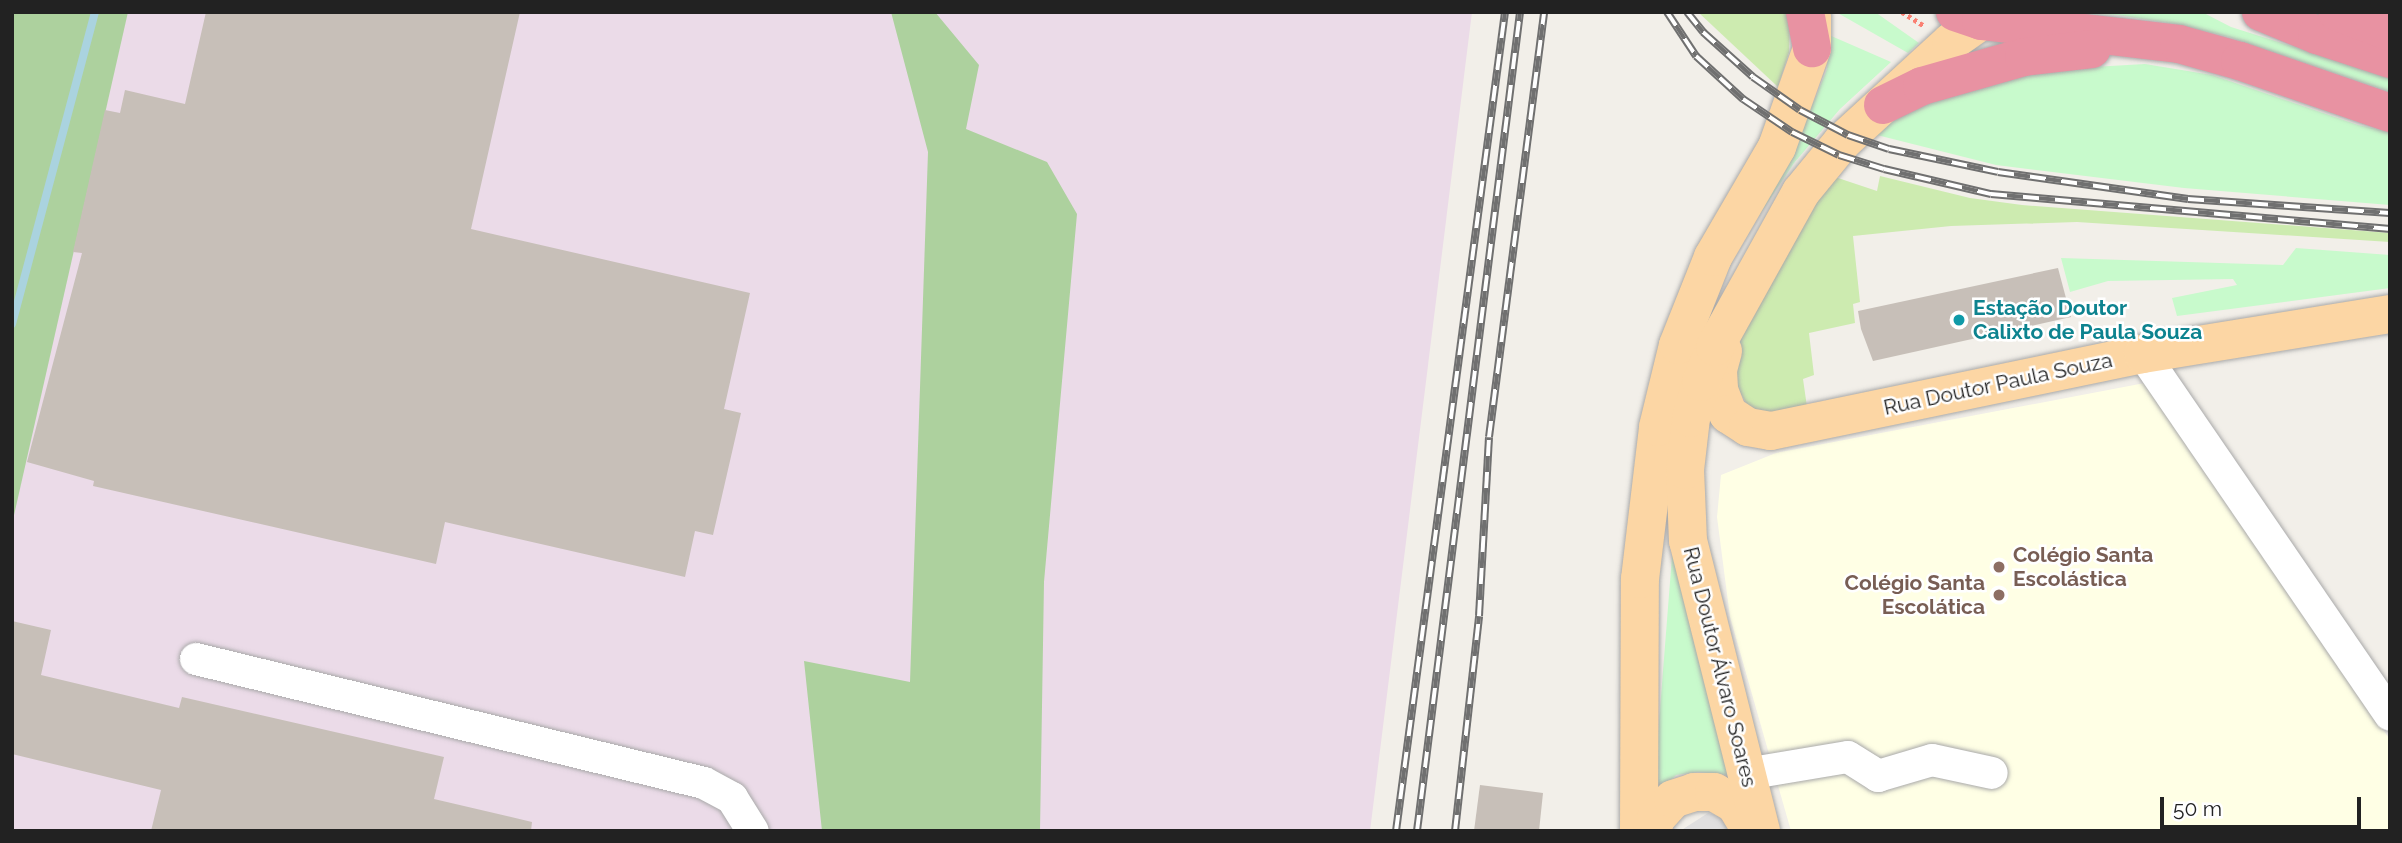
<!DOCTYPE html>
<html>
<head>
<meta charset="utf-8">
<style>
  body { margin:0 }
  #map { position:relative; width:2402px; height:843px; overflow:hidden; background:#f2efe9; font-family:Raleway,sans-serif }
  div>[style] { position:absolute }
  .residential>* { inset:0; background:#e0dfdf }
  .industrial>* { inset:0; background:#ebdbe8 }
  .education>* { inset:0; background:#ffffe5 }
  .grass>* { inset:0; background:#cdebb0 }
  .forest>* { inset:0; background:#add19e }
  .park>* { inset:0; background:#c8facc }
  .stream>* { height:8px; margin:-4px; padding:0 4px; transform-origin:4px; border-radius:4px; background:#aad3df }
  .building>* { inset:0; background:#c7bfb8 }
  .path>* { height:4.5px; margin-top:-2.25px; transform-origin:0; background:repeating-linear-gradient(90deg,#fa8072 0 3.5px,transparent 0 7px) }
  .roads { filter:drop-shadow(0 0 2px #a9a9a9) drop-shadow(0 0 2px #a9a9a9) }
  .minor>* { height:32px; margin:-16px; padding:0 16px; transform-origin:16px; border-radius:16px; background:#fff }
  .major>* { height:38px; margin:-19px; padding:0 19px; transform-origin:19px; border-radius:19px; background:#fcd6a4 }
  .highway>* { height:38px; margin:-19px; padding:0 19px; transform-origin:19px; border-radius:19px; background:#e892a2 }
  .rail>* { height:8px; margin-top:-4px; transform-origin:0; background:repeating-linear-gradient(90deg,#fff 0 16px,#707070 0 32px); box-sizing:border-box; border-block:2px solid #707070 }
  .dots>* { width:19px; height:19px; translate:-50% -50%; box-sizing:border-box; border:4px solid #fff; border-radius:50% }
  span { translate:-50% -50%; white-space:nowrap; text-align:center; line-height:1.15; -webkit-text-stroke:5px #fff; paint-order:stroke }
  .culture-label { font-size:21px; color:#0d838f; font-weight:700 }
  .left { translate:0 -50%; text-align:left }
  .street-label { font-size:21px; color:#222 }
  .education-label { font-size:21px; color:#785e54; font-weight:700 }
  .right { translate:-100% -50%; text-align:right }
  .frame { position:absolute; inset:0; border:14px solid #222; pointer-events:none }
  .scale { position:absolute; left:2160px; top:797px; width:201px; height:32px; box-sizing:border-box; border:4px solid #222; border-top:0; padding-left:9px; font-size:21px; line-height:24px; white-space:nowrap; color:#222; -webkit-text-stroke:5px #fff; paint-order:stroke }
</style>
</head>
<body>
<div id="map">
  <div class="residential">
    <i style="clip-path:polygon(1708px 813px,1734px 820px,1741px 831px,1680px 831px)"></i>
  </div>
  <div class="industrial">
    <i style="clip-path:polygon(12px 12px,1472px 12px,1370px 831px,12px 831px)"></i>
  </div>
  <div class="education">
    <i style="clip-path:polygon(2150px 382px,2390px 740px,2390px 831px,1791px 831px,1730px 617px,1717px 517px,1721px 475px,1776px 453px)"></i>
  </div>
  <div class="grass">
    <i style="clip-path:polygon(1698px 12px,1790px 12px,1789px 52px,1778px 87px)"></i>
    <i style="clip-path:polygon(1832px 176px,1877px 191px,1880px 176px,1970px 198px,2022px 205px,2390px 233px,2390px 242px,2077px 222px,1951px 226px,1853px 236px,1860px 302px,1853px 304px,1855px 323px,1809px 333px,1814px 375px,1803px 379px,1808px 414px,1772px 418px,1748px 406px,1735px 384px,1739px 337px)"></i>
  </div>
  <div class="forest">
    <i style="clip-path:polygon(12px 12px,128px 12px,12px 524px)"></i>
    <i style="clip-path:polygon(891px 12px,935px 12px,979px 65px,966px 129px,1047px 162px,1077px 214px,1044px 582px,1040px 831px,822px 831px,804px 661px,910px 682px,928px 152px)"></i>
  </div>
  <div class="park">
    <i style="clip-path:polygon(1836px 12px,1875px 12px,1919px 43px,1908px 53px)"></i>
    <i style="clip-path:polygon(2044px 12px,2202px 12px,2231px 27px,2390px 77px,2390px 92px,2229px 37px,2175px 24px,2117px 15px)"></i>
    <i style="clip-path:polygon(1829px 35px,1891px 62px,1840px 109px,1794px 163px,1758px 217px,1753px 214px,1815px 99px,1827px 69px)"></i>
    <i style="clip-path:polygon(2145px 64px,2212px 75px,2358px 125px,2390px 132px,2390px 205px,2184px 188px,1996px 165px,1865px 132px,1868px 126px,2006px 72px)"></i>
    <i style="clip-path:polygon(2296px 248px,2390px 255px,2390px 288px,2177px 316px,2172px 298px,2237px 285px,2233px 279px,2108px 281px,2070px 292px,2061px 258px,2283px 265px)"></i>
    <i style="clip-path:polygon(1679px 467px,1735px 776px,1698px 772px,1676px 775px,1653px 799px)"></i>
  </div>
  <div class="stream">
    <i style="left:12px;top:324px;width:323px;rotate:-75.1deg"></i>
  </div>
  <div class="building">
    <i style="clip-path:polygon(206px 12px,520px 12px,471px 229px,750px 293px,724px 409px,741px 413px,713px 535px,695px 531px,685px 577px,445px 522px,436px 564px,93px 486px,94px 481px,27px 462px,82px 253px,73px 252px,105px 110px,120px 113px,125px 90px,185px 104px)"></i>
    <i style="clip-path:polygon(2058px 268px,2071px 317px,1873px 361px,1861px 329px,1858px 311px)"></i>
    <i style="clip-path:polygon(12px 621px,51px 630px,41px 675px,179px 708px,182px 697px,444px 757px,434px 799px,532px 822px,531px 831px,151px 831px,161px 790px,12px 754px)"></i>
    <i style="clip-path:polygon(1480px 785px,1543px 793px,1539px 831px,1474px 831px)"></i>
  </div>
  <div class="path">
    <i style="left:1902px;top:12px;width:26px;rotate:32deg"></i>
  </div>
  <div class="roads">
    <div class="minor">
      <i style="left:2143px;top:354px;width:437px;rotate:55.6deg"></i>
      <i style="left:196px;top:659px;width:523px;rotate:13.72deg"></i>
      <i style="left:704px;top:783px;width:32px;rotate:28deg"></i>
      <i style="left:732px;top:798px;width:39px;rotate:58deg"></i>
      <i style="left:1746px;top:774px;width:103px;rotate:-9.5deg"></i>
      <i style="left:1848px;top:757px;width:36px;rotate:32deg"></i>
      <i style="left:1878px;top:776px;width:56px;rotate:-16.5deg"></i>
      <i style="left:1932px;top:760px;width:61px;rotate:12.2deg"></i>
    </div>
    <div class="major">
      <i style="left:1723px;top:351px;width:20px;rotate:105deg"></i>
      <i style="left:1718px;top:370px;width:20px;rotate:87deg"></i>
      <i style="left:1719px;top:390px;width:26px;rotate:69deg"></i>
      <i style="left:1728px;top:414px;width:24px;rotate:33deg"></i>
      <i style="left:1748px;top:427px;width:23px;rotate:10deg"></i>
      <i style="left:1771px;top:431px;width:380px;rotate:-11.7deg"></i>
      <i style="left:2143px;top:354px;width:250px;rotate:-9.2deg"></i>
      <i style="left:1639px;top:831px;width:252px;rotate:-89.8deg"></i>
      <i style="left:1640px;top:579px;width:153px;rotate:-83.2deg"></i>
      <i style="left:1658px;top:427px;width:84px;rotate:-76.3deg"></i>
      <i style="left:1678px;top:345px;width:95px;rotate:-68.3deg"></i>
      <i style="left:1713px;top:257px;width:127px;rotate:-59.8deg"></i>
      <i style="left:1777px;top:147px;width:105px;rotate:-70.5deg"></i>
      <i style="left:1812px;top:48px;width:32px;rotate:-90deg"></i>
      <i style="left:1652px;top:831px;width:14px;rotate:-73deg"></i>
      <i style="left:1656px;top:818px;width:25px;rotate:-48deg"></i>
      <i style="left:1673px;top:799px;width:22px;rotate:-18deg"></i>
      <i style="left:1694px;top:792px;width:20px"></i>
      <i style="left:1714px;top:792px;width:24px;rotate:30deg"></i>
      <i style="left:1735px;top:804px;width:31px;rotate:59deg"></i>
      <i style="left:1761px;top:831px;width:299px;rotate:-104.1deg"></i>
      <i style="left:1688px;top:541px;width:71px;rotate:-92.4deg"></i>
      <i style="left:1685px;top:470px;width:52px;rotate:-83.4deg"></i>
      <i style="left:1691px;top:418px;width:37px;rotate:-74deg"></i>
      <i style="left:1701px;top:382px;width:38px;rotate:-68deg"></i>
      <i style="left:1715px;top:347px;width:177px;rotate:-61deg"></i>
      <i style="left:1801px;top:192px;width:65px;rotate:-50.6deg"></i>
      <i style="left:1842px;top:142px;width:148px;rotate:-42.5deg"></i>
      <i style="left:1951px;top:42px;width:37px;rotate:-35deg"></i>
    </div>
    <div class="highway">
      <i style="left:1805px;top:12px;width:37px;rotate:79deg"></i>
      <i style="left:1955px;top:12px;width:28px;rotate:19deg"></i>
      <i style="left:1981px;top:21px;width:199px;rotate:6.6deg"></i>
      <i style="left:2179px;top:44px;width:63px;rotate:15.6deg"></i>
      <i style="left:2240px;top:61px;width:159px;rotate:19.1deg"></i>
      <i style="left:2261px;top:12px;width:61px;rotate:22.3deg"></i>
      <i style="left:2317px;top:35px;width:77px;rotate:18.2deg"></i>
      <i style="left:2337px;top:12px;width:57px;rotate:20.7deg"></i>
      <i style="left:1883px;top:105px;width:43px;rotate:-26deg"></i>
      <i style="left:1922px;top:86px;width:106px;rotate:-15.9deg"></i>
      <i style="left:2024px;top:57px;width:68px;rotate:-6.7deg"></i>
    </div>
  </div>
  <div class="rail">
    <i style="left:1667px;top:12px;width:53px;rotate:56.6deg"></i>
    <i style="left:1696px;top:56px;width:64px;rotate:42.5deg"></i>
    <i style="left:1743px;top:99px;width:59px;rotate:34deg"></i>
    <i style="left:1792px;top:132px;width:52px;rotate:26.1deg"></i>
    <i style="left:1839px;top:155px;width:47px;rotate:17.3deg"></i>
    <i style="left:1884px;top:169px;width:110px;rotate:13.2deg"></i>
    <i style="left:1991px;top:194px;width:401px;rotate:5deg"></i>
    <i style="left:1687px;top:12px;width:26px;rotate:51deg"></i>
    <i style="left:1703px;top:32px;width:67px;rotate:42deg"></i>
    <i style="left:1753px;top:77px;width:57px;rotate:35.1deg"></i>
    <i style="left:1800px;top:110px;width:54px;rotate:27.5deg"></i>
    <i style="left:1848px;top:135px;width:43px;rotate:18.9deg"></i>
    <i style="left:1889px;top:149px;width:111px;rotate:11.9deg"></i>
    <i style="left:1998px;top:172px;width:192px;rotate:8.1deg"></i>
    <i style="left:2188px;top:199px;width:202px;rotate:4deg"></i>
    <i style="left:1396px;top:831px;width:826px;rotate:-82.42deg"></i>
    <i style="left:1417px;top:831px;width:825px;rotate:-82.83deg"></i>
    <i style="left:1455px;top:831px;width:216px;rotate:-83.6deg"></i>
    <i style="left:1479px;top:616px;width:179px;rotate:-86.8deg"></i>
    <i style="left:1489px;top:437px;width:429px;rotate:-82.6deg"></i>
  </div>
  <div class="dots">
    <i style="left:1959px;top:320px;background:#0f9aa8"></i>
    <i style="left:1999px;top:567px;background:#8d6e63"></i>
    <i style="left:1999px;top:595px;background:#8d6e63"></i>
  </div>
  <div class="culture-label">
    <span class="left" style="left:1973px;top:320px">Estação Doutor<br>Calixto de Paula Souza</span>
  </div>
  <div class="street-label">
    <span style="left:1998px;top:384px;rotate:-12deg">Rua Doutor Paula Souza</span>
    <span style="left:1720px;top:667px;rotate:76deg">Rua Doutor Álvaro Soares</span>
  </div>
  <div class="education-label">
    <span class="left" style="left:2013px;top:567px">Colégio Santa<br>Escolástica</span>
    <span class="right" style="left:1985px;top:595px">Colégio Santa<br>Escolática</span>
  </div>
  <div class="frame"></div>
  <div class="scale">50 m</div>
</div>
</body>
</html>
